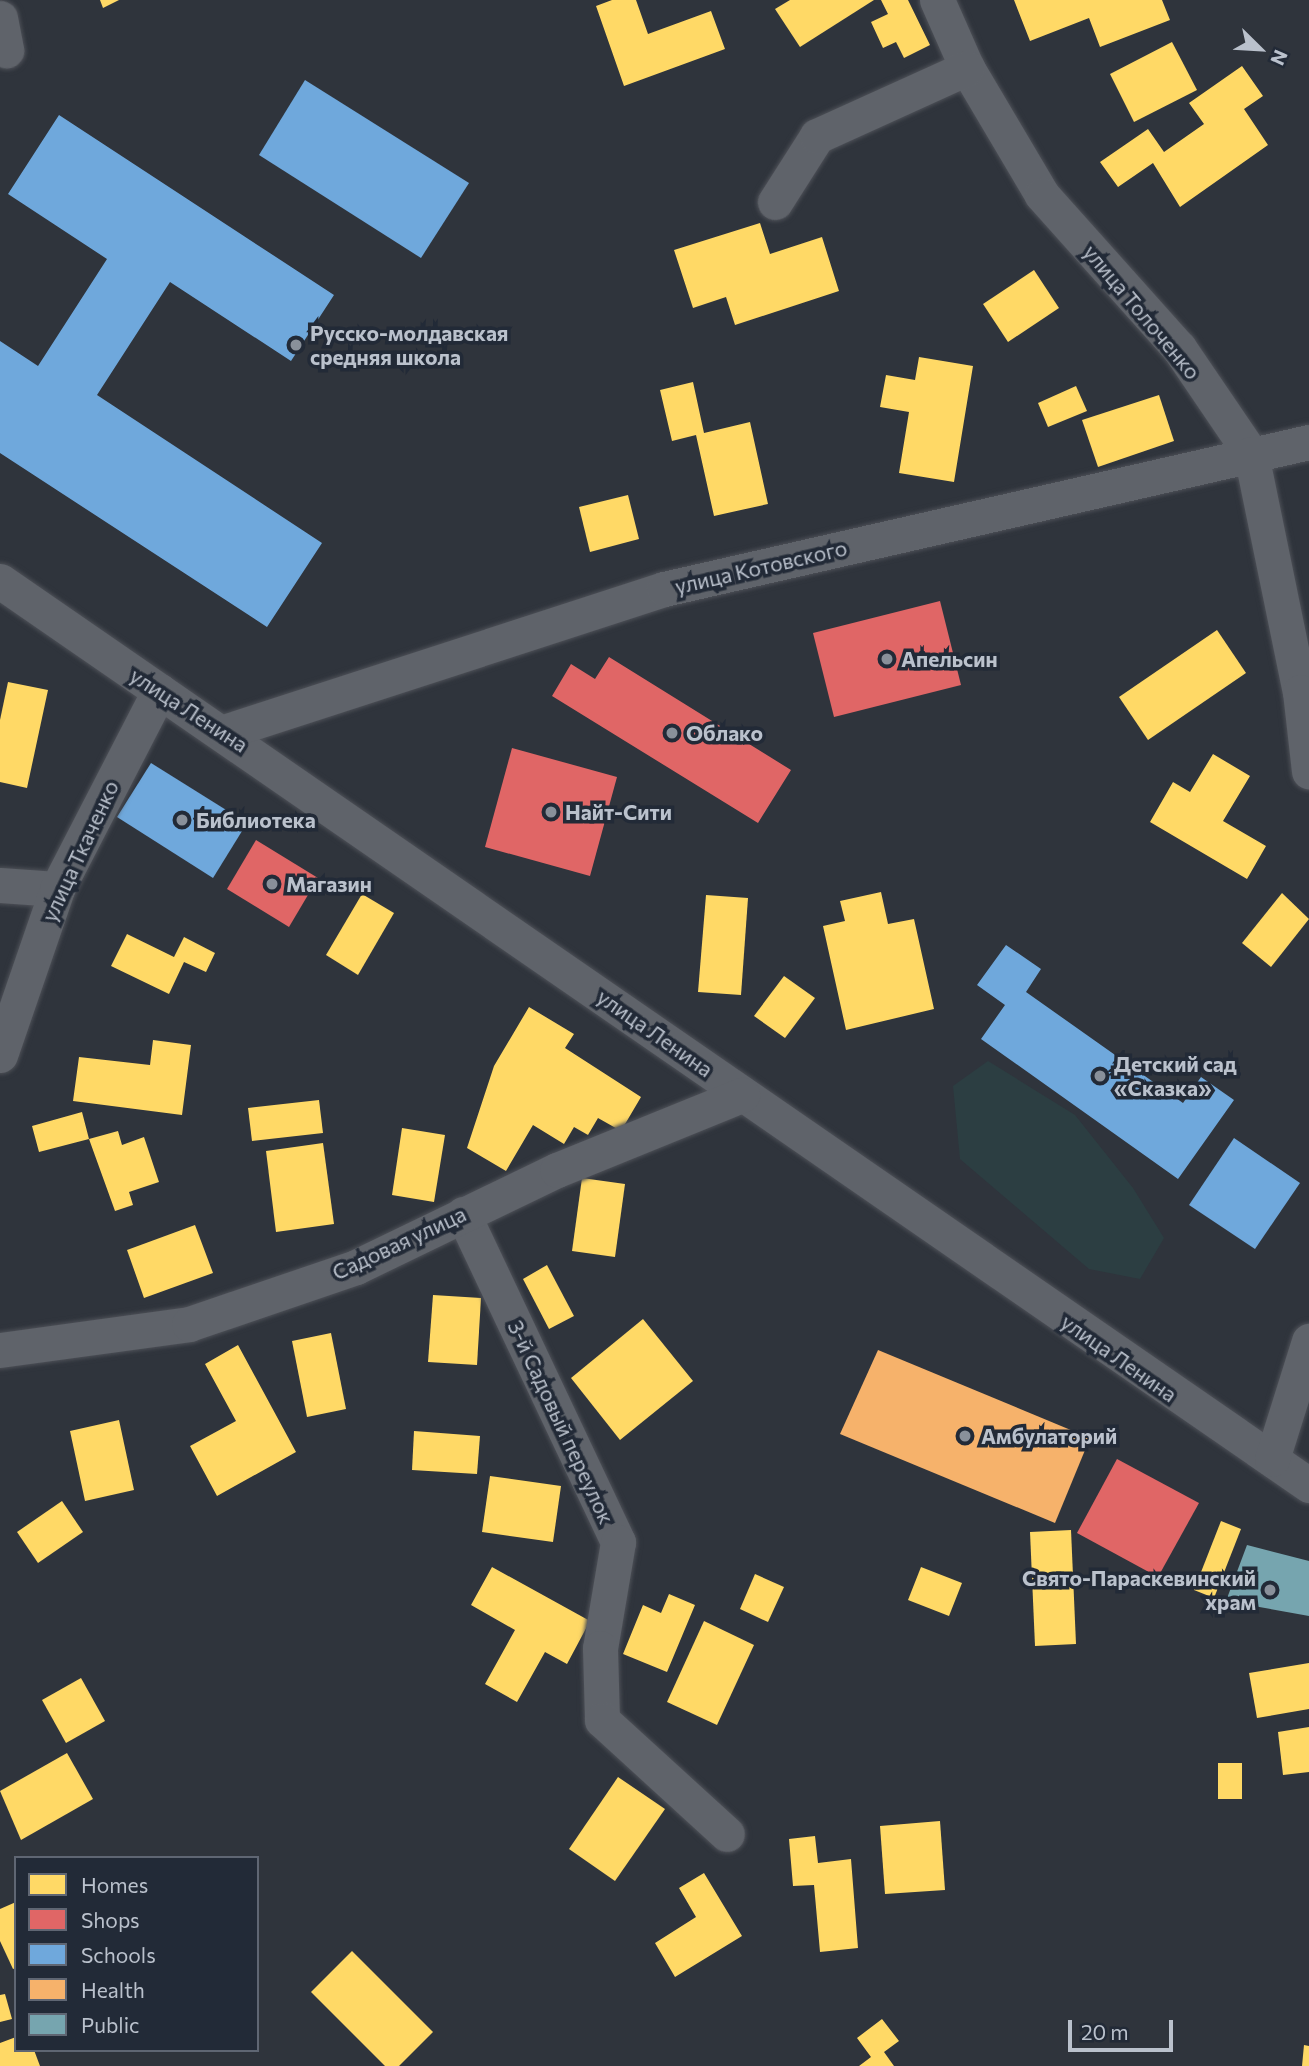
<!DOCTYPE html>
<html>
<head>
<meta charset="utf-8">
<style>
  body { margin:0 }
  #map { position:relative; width:1309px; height:2066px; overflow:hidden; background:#2f343c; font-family:Commissioner,sans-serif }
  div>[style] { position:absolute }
  .green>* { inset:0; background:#2c3e42 }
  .homes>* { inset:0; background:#ffd966 }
  .shops>* { inset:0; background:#e06666 }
  .schools>* { inset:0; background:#6fa8dc }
  .health>* { inset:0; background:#f6b26b }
  .public>* { inset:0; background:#76a5af }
  .roads { filter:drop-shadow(0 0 2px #4d5057) drop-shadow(0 0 2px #4d5057) }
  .minor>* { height:35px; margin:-17.5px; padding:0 17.5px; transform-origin:17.5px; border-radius:17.5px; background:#5f636a }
  .dots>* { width:19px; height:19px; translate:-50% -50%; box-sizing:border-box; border:4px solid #222a37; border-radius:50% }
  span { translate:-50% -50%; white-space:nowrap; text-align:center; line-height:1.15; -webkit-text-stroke:7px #222a37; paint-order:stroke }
  .street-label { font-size:21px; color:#bac1cc }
  .poi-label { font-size:21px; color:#bac1cc; font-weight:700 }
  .left { translate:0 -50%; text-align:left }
  .right { translate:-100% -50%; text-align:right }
  .legend { position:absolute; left:14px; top:1856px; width:245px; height:196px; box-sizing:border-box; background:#222a37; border:2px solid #5f6673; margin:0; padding:9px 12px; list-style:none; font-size:21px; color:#bac1cc }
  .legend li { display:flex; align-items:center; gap:14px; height:35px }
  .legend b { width:35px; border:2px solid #5f6673 }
  .north { position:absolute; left:1225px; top:14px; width:70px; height:70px; -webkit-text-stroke:5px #222a37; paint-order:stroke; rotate:114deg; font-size:19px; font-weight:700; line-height:28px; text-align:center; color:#bac1cc }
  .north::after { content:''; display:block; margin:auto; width:24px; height:32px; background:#bac1cc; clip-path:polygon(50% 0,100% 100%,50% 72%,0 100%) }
  .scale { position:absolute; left:1068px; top:2020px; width:105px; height:32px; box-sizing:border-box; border:4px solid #bac1cc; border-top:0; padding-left:9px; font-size:21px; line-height:24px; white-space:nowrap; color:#bac1cc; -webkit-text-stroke:5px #222a37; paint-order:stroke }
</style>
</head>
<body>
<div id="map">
  <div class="green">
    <i style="clip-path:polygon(988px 1061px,1075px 1115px,1133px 1188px,1164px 1238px,1140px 1279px,1089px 1269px,960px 1159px,953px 1086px)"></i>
  </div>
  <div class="homes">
    <i style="clip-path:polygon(100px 0,119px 0,103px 8px)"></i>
    <i style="clip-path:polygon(612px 0,636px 0,648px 34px,711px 11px,725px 49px,624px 86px,596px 6px)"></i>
    <i style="clip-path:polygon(790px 0,874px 0,800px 47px,775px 9px)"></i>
    <i style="clip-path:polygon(881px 0,908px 0,930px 45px,904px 58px,896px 42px,883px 48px,871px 22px,888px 14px)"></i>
    <i style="clip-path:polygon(1014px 0,1162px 0,1170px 20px,1100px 47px,1089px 18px,1030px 41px)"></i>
    <i style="clip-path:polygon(1172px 42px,1197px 90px,1134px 122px,1110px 74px)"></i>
    <i style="clip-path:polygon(1242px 66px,1263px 96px,1244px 109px,1268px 145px,1180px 207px,1153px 163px,1118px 187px,1100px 162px,1148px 129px,1164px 152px,1204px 124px,1189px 103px)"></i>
    <i style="clip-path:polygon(760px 223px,770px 254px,822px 237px,839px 291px,735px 325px,726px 297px,693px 308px,674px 250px)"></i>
    <i style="clip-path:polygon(1034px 270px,1059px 308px,1008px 342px,983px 304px)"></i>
    <i style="clip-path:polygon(919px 357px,973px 366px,954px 482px,899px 473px,909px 412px,880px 407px,886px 375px,915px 380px)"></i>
    <i style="clip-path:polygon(693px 382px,704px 433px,750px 422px,768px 504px,714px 516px,696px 435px,672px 441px,660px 390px)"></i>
    <i style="clip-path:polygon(1076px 386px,1087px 411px,1048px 427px,1038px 403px)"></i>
    <i style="clip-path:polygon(1159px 395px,1174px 441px,1098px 467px,1082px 420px)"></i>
    <i style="clip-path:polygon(628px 495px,639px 539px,590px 552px,579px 507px)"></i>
    <i style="clip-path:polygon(1217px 630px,1246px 673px,1148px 740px,1119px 697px)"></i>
    <i style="clip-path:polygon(8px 682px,48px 690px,27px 788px,0 782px,0 720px)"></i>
    <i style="clip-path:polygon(1213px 754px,1250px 776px,1223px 821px,1266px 846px,1247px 879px,1150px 822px,1173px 782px,1190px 792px)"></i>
    <i style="clip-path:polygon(881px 892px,888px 924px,914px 919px,934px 1009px,846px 1030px,823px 926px,845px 921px,840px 901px)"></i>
    <i style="clip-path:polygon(1282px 893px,1309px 919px,1271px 967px,1242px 943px)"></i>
    <i style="clip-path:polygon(362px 894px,394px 913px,358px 975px,326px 955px)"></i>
    <i style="clip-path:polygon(706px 895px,748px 898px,741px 995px,698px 992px)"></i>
    <i style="clip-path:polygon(127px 934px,174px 957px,184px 937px,215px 953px,206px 972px,184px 962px,169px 994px,111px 966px)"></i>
    <i style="clip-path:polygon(784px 976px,815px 998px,785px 1038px,754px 1016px)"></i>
    <i style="clip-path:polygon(529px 1007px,574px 1034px,565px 1048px,641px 1097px,621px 1131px,598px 1118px,588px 1135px,574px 1127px,564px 1144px,533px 1125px,506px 1171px,467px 1148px,494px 1066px)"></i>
    <i style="clip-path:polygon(153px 1040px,191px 1045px,182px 1115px,73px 1101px,79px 1057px,150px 1065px)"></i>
    <i style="clip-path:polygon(319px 1100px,323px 1133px,252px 1141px,248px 1108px)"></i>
    <i style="clip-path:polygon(82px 1112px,89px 1139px,118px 1131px,122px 1145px,144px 1137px,159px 1182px,129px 1192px,133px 1205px,115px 1211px,89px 1139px,39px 1152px,32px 1126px)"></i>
    <i style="clip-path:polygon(402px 1128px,445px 1135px,434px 1202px,392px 1195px)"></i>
    <i style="clip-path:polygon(323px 1143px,334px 1224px,276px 1232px,266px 1151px)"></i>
    <i style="clip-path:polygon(582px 1178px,625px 1184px,615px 1257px,572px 1251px)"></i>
    <i style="clip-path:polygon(195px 1225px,213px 1273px,144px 1298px,127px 1250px)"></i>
    <i style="clip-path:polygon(547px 1265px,574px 1316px,549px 1329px,523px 1279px)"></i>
    <i style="clip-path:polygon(433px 1295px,481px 1298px,477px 1365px,428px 1362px)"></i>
    <i style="clip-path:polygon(643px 1319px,693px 1381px,620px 1440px,571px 1378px)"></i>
    <i style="clip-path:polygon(331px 1333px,346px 1409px,307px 1417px,292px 1341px)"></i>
    <i style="clip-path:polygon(238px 1345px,296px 1452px,217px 1496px,190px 1446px,236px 1421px,205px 1364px)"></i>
    <i style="clip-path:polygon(119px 1420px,134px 1490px,85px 1501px,70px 1431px)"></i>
    <i style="clip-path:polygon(414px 1431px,480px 1436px,477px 1474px,412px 1470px)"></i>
    <i style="clip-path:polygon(490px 1476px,561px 1486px,553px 1542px,482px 1532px)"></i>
    <i style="clip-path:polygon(62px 1501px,83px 1532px,38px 1563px,17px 1532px)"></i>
    <i style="clip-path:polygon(1221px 1521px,1241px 1529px,1214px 1598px,1194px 1590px)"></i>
    <i style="clip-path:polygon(1071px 1530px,1076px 1644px,1035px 1646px,1030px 1532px)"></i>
    <i style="clip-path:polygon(492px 1567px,590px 1621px,567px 1664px,545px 1652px,517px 1702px,485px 1684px,515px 1630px,471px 1605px)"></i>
    <i style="clip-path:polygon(921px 1567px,962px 1583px,949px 1616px,908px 1600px)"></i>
    <i style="clip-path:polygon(755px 1574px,784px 1587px,768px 1622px,740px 1609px)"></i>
    <i style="clip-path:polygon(669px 1594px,695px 1605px,667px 1672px,623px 1654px,643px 1605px,661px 1613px)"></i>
    <i style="clip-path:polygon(704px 1621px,754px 1645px,717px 1725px,667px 1702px)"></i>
    <i style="clip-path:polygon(1309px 1663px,1309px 1709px,1257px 1718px,1249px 1673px)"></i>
    <i style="clip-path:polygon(81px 1678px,105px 1721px,66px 1743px,42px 1700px)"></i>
    <i style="clip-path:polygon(1309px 1727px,1309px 1772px,1283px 1775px,1278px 1732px)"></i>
    <i style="clip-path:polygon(67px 1753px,93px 1799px,21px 1840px,0 1791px)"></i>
    <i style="clip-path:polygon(1218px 1763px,1242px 1763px,1242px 1799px,1218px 1799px)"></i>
    <i style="clip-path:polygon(618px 1777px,665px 1809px,615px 1881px,569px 1849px)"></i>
    <i style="clip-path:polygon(940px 1821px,945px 1890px,885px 1894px,880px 1826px)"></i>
    <i style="clip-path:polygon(815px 1836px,818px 1863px,851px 1859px,858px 1948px,820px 1952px,814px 1885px,793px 1886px,789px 1839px)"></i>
    <i style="clip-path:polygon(704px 1873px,742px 1936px,675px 1977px,655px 1943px,696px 1917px,679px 1888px)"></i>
    <i style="clip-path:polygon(16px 1902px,16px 1968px,13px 1969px,0 1941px,0 1909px)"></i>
    <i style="clip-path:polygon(352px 1951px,433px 2032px,399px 2066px,385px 2066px,311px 1992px)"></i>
    <i style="clip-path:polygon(5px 1994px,12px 2019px,0 2022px,0 1995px)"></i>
    <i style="clip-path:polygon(882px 2019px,899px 2041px,884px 2052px,894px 2066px,859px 2066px,871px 2057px,857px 2038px)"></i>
    <i style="clip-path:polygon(16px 2037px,16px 2050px,34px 2050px,40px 2066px,0 2066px,0 2043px)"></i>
    <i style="clip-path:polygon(1304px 2045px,1309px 2046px,1309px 2066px,1302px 2066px)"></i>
  </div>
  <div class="shops">
    <i style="clip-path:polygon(940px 601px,961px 685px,834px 717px,813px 633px)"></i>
    <i style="clip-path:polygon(609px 657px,791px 770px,758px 823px,552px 696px,571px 664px,595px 679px)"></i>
    <i style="clip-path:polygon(512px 748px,617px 777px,590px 876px,485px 847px)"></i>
    <i style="clip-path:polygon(256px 840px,318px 878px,289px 927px,227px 889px)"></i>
    <i style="clip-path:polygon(1117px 1459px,1199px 1503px,1158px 1577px,1077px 1533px)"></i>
  </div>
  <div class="schools">
    <i style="clip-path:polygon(305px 80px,469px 183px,421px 258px,259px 155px)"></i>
    <i style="clip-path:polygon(59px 115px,334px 295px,291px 361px,170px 282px,97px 395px,322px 543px,267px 627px,0 453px,0 341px,38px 366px,107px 259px,8px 194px)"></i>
    <i style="clip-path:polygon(151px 763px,247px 823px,213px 878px,117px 817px)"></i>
    <i style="clip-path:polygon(1006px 945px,1041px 969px,1026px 992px,1183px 1103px,1201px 1077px,1234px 1100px,1178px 1179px,981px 1039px,1005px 1005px,977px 985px)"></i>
    <i style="clip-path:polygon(1234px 1138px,1300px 1183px,1255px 1249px,1189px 1205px)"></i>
  </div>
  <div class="health">
    <i style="clip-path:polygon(878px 1350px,1090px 1438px,1055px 1523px,840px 1434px)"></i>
  </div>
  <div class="public">
    <i style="clip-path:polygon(1247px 1545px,1309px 1561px,1309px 1616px,1226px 1601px)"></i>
  </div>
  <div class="roads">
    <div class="minor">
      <i style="left:937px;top:0;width:74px;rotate:66.2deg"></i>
      <i style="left:967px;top:68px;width:147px;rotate:59.4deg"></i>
      <i style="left:1042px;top:195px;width:205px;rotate:48.2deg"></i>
      <i style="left:1179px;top:348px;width:128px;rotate:55.8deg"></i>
      <i style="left:1251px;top:454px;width:243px;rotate:78.4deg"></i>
      <i style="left:1300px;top:692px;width:80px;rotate:83.5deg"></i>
      <i style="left:0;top:18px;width:33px;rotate:79deg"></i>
      <i style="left:775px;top:202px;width:78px;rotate:-57.5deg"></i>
      <i style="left:817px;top:136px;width:165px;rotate:-24.4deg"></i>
      <i style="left:0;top:581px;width:1591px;rotate:34.63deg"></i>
      <i style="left:224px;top:732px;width:463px;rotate:-18deg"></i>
      <i style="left:664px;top:589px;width:662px;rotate:-12.84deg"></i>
      <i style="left:0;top:885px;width:57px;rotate:4deg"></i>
      <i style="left:0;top:1055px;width:176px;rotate:-71deg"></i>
      <i style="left:57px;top:889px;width:223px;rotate:-62.7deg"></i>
      <i style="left:463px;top:1214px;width:363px;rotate:64.7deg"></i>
      <i style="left:618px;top:1542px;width:108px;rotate:99.6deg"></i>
      <i style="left:600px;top:1648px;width:72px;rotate:88.4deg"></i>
      <i style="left:602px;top:1720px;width:169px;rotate:42.4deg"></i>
      <i style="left:0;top:1350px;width:191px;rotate:-7.8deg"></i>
      <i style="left:189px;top:1324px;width:176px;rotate:-18.8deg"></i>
      <i style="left:356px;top:1267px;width:223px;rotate:-25.8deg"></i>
      <i style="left:557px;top:1170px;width:200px;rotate:-22.1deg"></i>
      <i style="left:1272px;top:1459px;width:124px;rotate:-72.6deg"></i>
    </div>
  </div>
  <div class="dots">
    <i style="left:296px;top:345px;background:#89909a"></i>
    <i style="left:887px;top:659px;background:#89909a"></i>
    <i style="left:672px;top:733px;background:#89909a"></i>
    <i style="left:551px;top:812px;background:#89909a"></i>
    <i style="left:182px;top:820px;background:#89909a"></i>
    <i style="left:272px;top:884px;background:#89909a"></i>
    <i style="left:1100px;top:1076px;background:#89909a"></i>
    <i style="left:965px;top:1436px;background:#89909a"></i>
    <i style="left:1270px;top:1590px;background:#89909a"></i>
  </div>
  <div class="street-label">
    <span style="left:1142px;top:312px;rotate:50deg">улица Толоченко</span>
    <span style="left:761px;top:567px;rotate:-13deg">улица Котовского</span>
    <span style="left:189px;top:710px;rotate:33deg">улица Ленина</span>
    <span style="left:80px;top:851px;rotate:-65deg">улица Ткаченко</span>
    <span style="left:655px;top:1033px;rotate:35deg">улица Ленина</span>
    <span style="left:399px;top:1243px;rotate:-25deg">Садовая улица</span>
    <span style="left:1119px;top:1358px;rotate:35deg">улица Ленина</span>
    <span style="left:561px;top:1422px;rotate:65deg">3-й Садовый переулок</span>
  </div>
  <div class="poi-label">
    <span class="left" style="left:310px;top:345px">Русско-молдавская<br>средняя школа</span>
    <span class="left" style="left:901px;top:659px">Апельсин</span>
    <span class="left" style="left:686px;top:733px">Облако</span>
    <span class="left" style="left:565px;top:812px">Найт-Сити</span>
    <span class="left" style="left:196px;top:820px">Библиотека</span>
    <span class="left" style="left:286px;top:884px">Магазин</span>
    <span class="left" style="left:1114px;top:1076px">Детский сад<br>«Сказка»</span>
    <span class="left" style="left:981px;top:1436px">Амбулаторий</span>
    <span class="right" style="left:1256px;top:1590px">Свято-Параскевинский<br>храм</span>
  </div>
  <ul class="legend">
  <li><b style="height:19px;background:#ffd966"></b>Homes</li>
  <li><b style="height:19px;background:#e06666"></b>Shops</li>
  <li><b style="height:19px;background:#6fa8dc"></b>Schools</li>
  <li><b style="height:19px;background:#f6b26b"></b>Health</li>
  <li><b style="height:19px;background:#76a5af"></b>Public</li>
  </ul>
  <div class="north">N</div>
  <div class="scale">20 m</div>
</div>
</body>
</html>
